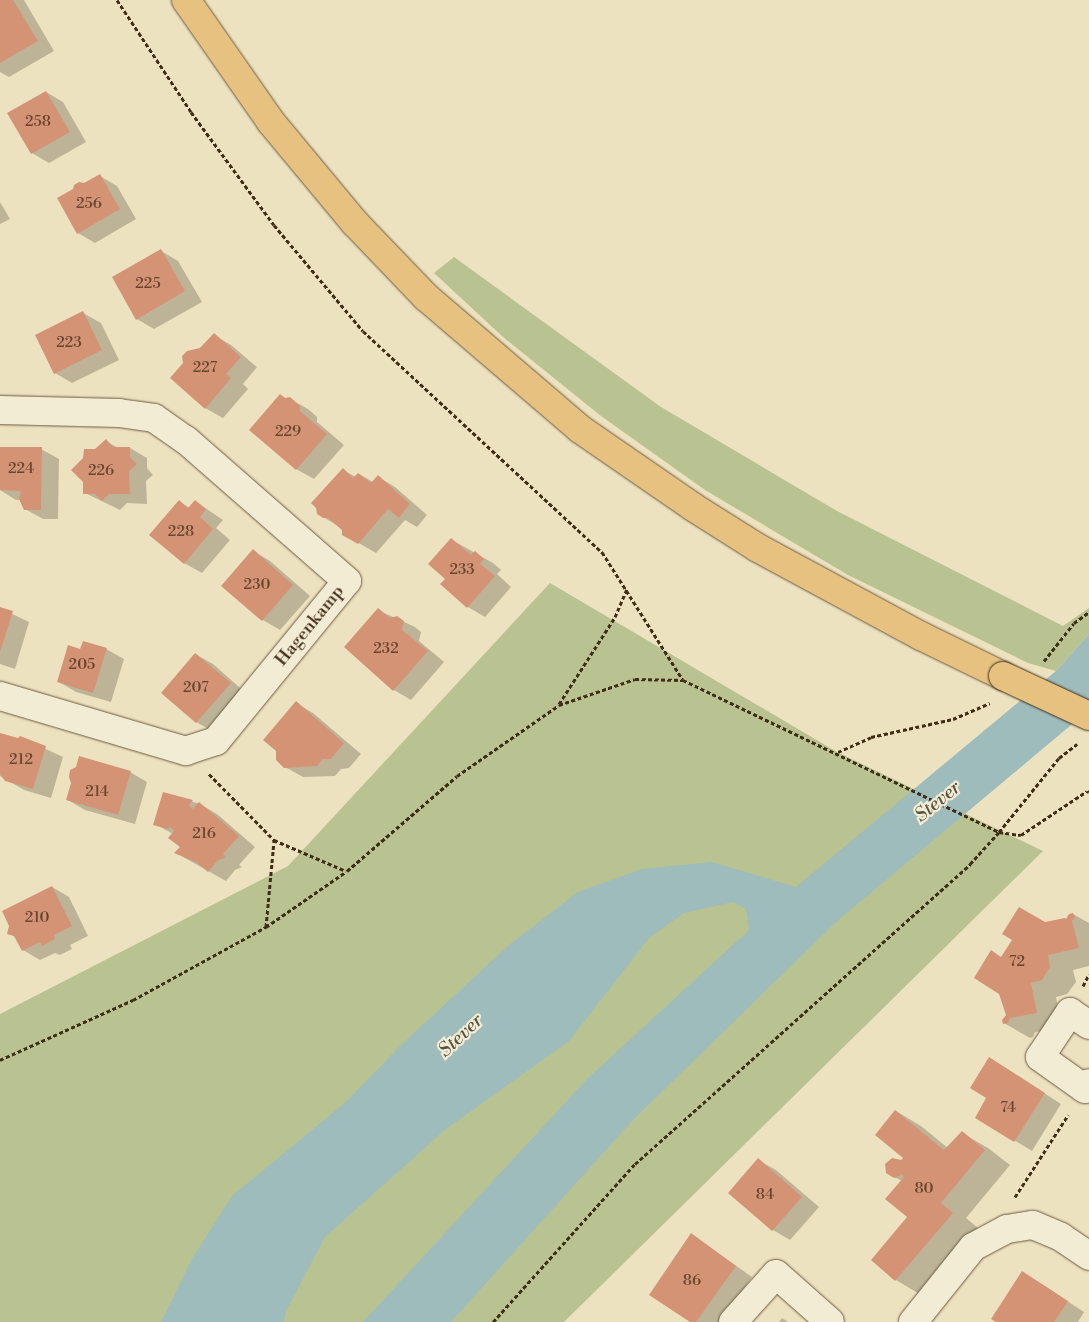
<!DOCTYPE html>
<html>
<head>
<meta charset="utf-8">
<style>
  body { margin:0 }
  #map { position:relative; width:1089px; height:1322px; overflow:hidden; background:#ede2bf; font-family:"Libre Bodoni",serif }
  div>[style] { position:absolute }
  .green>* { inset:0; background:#b9c391 }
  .water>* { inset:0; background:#9dbcbb }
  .shadow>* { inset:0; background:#0003 }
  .building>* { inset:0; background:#d59376 }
  .path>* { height:3px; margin-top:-1.5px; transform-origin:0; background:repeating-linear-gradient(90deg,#402d16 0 4px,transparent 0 6.5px) }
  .roads { filter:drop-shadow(0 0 1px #6b5a40) drop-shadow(0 0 1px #6b5a40) }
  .minor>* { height:28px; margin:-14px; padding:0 14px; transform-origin:14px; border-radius:14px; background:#f3ecd5 }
  .major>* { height:28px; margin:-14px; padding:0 14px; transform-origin:14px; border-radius:14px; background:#e6c180 }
  .bridges { filter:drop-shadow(0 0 1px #402d16) drop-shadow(0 0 1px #402d16) }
  .major-bridge>* { height:28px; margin:-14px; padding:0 14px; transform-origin:14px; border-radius:14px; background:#e6c180 }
  span { translate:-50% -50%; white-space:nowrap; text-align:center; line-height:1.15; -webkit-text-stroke:4.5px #f3ecd5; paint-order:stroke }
  .number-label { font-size:15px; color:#65462e }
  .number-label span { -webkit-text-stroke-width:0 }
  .street-label { font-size:18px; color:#402d16 }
  .water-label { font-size:19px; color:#57513f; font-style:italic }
</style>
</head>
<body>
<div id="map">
  <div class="green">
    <i style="clip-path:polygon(454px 257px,661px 407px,837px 511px,1063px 626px,1089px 608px,1089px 634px,1056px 671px,1028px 663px,848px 575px,705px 490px,601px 416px,503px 337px,434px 273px)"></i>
    <i style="clip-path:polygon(550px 583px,837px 752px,1043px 851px,564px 1322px,0 1322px,0 1014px,288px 866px)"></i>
  </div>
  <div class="water">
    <i style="clip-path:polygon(1089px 634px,1089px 710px,836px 922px,632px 1121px,451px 1322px,363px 1322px,587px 1079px,749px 930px,746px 909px,733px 902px,684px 913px,649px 938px,569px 1041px,446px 1129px,325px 1237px,286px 1311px,284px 1322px,161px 1322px,193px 1257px,233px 1195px,347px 1101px,402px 1044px,509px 945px,578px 892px,642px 869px,712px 862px,796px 887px,1056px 671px)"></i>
  </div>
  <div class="shadow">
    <i style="clip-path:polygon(0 0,24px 0,54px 51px,9px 77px,0 72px)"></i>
    <i style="clip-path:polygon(46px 92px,63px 102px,86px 142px,49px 163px,32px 153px)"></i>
    <i style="clip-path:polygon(100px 176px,117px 186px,136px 219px,95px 243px,78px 233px,84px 184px)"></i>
    <i style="clip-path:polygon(0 202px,10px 219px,0 224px)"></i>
    <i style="clip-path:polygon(161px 251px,178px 261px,202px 302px,154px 329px,137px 319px)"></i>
    <i style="clip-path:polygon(83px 313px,101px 323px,119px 360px,72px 383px,55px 373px)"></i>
    <i style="clip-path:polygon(214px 335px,231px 345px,257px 367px,243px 384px,248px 389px,223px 418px,205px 408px,184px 363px)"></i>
    <i style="clip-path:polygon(286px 399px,290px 399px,308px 409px,317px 417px,317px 422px,344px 445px,314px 479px,296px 469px)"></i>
    <i style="clip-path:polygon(106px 441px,118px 448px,130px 448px,147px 458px,147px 468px,153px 475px,146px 481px,147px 504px,127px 503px,120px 510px,85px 493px,96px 451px)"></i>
    <i style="clip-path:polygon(0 448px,41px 449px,59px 459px,58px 519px,43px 519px,25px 509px,21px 500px,16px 500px,0 490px)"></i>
    <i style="clip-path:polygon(343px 470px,356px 477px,359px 474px,373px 482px,378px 477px,395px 487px,427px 515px,417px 527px,405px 520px,376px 553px,343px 534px,343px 529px,323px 517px)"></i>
    <i style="clip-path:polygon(195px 501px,223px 520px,216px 528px,230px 540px,202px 573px,184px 563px,151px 535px,179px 502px,190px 508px)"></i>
    <i style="clip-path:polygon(452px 540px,493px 563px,501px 570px,497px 574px,511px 587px,485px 617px,468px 607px,442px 584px,446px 579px)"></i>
    <i style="clip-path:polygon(253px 551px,270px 561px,310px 596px,280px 630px,263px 620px,223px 586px)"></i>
    <i style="clip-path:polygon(0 608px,29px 622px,15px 669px,0 664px)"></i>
    <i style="clip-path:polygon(378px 610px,415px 627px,421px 632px,419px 641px,444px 662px,411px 700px,394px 690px)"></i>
    <i style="clip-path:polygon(106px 649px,124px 659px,111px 702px,76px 692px,59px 682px,81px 650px)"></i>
    <i style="clip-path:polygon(195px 654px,213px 664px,247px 694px,214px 732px,196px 722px)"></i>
    <i style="clip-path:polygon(296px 703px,313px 713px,361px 754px,349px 768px,341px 769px,335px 776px,303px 777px,285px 767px)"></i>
    <i style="clip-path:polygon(0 734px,18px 739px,20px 737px,63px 757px,51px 798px,24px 790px,0 776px)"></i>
    <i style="clip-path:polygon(130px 772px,147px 782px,135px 824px,85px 810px,68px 800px)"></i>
    <i style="clip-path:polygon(164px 793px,200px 804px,217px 814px,255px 847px,239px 865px,242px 867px,235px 870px,226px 881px,176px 853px,181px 847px,173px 834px,155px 824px)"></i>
    <i style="clip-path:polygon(52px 887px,69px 897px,88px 936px,70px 945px,72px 949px,60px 955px,55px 953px,40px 960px,23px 950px,17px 938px,8px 933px)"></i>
    <i style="clip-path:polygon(1073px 914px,1089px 923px,1089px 966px,1073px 970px,1076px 982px,1067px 994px,1056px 997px,1062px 1028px,1035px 1032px,1033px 1037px,1030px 1038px,1004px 1023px,1007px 1015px,1002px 958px,1045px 923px,1067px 921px)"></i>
    <i style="clip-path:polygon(1007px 1069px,1061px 1104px,1032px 1151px,976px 1117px)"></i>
    <i style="clip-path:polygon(896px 1111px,921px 1126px,948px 1148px,962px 1133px,988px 1148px,1010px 1165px,966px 1218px,978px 1228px,921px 1295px,896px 1280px,909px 1217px,902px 1181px,887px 1173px,905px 1158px)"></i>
    <i style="clip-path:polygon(758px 1160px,776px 1170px,819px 1207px,790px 1240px,773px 1230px,730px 1193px)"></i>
    <i style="clip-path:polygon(691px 1234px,752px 1277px,720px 1322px,693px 1322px)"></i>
    <i style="clip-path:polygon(1040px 1283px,1084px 1312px,1078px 1322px,998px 1322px)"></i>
    <i style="clip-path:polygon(782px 1318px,788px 1322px,779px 1322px)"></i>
  </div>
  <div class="building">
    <i style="clip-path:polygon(0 0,13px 0,38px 41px,0 63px)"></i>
    <i style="clip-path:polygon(46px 91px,70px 132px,31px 154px,7px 113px)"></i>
    <i style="clip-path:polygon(100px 174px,120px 209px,77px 234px,57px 198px,73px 189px,74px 185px,79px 182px,84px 183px)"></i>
    <i style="clip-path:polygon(161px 249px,185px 291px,136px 320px,112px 277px)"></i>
    <i style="clip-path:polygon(83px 311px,102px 350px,54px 374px,35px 335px)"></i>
    <i style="clip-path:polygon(214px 333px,241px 357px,226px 374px,231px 378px,205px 409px,170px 378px,183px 363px,182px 356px,187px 351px,200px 348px)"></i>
    <i style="clip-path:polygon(280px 394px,285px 398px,290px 397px,300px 406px,300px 411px,327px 434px,296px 470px,249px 430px)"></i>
    <i style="clip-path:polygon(106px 439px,113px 447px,130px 447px,130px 457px,137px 464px,129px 471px,130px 494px,109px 494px,102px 501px,95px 494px,83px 494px,83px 482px,71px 470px,83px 458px,84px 449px,95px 449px)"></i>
    <i style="clip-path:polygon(0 447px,42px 447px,41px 510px,24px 510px,19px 499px,21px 491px,0 490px)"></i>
    <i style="clip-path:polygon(343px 468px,353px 478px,358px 473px,371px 483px,378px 475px,410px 504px,399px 518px,388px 509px,358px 544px,342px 535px,342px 530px,328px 518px,323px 518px,317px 514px,316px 508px,311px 503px)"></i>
    <i style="clip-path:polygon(179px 500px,188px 508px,195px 500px,206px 509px,200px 517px,213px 529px,184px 564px,149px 535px)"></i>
    <i style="clip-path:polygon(451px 538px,471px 555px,475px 551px,484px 559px,480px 564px,495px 576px,467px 608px,440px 584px,445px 579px,428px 564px)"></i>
    <i style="clip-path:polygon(253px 549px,293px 585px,262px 621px,221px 586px)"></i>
    <i style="clip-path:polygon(0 607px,13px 611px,0 652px)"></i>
    <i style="clip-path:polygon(378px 608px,390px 618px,397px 616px,404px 621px,402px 630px,428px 651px,393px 691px,344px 647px)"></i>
    <i style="clip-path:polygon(83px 641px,107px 648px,93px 693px,57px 682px,68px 645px,80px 649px)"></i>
    <i style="clip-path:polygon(195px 653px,231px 683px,196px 723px,161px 693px)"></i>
    <i style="clip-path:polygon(296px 701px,344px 743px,331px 759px,323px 759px,317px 766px,284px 768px,276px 760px,276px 751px,263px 740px)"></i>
    <i style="clip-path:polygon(0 733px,18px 738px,20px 736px,46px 746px,33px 789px,5px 781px,0 774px)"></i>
    <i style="clip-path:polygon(79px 756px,131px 771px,118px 815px,66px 800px,71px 783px,69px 777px,70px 770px,76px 767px)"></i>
    <i style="clip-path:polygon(163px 792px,193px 800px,189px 805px,193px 809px,199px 802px,239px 836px,223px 854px,226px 857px,218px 860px,208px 872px,196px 862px,174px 853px,180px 847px,168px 838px,174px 831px,170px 827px,168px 829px,153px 825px)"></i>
    <i style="clip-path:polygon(52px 886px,72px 926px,54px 935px,55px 939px,42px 946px,40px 942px,22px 951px,14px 936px,7px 934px,9px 926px,2px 911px)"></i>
    <i style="clip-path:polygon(1019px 907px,1045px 922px,1065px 918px,1066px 919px,1069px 914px,1073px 913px,1075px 917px,1072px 921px,1079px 948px,1048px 955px,1050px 967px,1042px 980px,1031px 983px,1037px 1013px,1010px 1018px,1008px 1023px,1003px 1024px,1002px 1020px,1006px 1015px,999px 994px,974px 978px,991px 950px,1001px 957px,1012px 940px,1002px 934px)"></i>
    <i style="clip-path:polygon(989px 1057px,1045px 1093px,1014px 1142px,975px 1118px,986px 1098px,970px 1088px)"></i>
    <i style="clip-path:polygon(895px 1110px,944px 1150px,962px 1131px,985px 1150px,941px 1203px,953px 1213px,895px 1281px,871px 1260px,907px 1217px,885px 1199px,904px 1177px,902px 1175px,894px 1178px,886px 1173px,885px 1164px,892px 1158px,901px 1160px,903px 1158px,875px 1135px)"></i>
    <i style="clip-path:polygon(758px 1158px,802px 1197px,772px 1231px,728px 1193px)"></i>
    <i style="clip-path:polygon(691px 1233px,736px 1266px,696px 1322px,690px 1322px,649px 1295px)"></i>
    <i style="clip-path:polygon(1022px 1271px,1068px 1301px,1054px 1322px,996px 1322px,991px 1319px)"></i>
  </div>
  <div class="path">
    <i style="left:117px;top:0;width:134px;rotate:56.5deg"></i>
    <i style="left:191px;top:112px;width:140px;rotate:53.7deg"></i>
    <i style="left:274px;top:225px;width:138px;rotate:50deg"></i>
    <i style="left:363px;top:331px;width:326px;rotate:42.8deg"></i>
    <i style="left:602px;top:552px;width:151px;rotate:57.7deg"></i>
    <i style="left:1044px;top:661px;width:48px;rotate:-51.7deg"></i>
    <i style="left:1074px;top:623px;width:19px;rotate:-36deg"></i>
    <i style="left:559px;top:704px;width:103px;rotate:-57.2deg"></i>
    <i style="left:615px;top:617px;width:30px;rotate:-67deg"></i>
    <i style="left:838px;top:752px;width:36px;rotate:-24deg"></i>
    <i style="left:871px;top:737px;width:84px;rotate:-12.4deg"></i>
    <i style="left:953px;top:719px;width:40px;rotate:-23.4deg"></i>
    <i style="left:209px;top:774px;width:93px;rotate:45.4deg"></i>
    <i style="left:266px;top:927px;width:87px;rotate:-84.7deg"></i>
    <i style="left:274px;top:840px;width:78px;rotate:23.3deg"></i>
    <i style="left:1083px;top:986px;width:13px;rotate:-63deg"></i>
    <i style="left:0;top:1060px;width:146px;rotate:-24.3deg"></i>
    <i style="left:133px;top:1000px;width:152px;rotate:-28.8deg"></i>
    <i style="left:266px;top:927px;width:98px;rotate:-34.7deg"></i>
    <i style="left:347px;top:871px;width:145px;rotate:-40.8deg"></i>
    <i style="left:457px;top:776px;width:124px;rotate:-34.8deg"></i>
    <i style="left:559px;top:705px;width:80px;rotate:-18.9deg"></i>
    <i style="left:635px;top:679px;width:48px;rotate:1.2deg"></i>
    <i style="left:683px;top:680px;width:351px;rotate:25.7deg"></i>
    <i style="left:999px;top:832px;width:22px;rotate:8deg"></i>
    <i style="left:1021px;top:835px;width:79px;rotate:-33.7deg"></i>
    <i style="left:1087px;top:791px;width:2px;rotate:27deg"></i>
    <i style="left:1015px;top:1197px;width:98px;rotate:-57.1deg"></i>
    <i style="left:493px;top:1322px;width:212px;rotate:-48.1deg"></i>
    <i style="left:635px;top:1164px;width:450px;rotate:-41.8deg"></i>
    <i style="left:970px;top:864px;width:43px;rotate:-47.8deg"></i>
    <i style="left:999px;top:832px;width:95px;rotate:-51deg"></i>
    <i style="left:1059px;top:758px;width:23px;rotate:-38deg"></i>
  </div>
  <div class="roads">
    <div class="minor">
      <i style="left:0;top:410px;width:119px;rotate:1.4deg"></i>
      <i style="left:119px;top:413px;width:35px;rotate:8deg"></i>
      <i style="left:154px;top:418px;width:39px;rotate:35deg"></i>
      <i style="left:186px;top:440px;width:214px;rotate:41.2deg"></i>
      <i style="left:347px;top:581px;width:207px;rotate:129.3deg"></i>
      <i style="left:216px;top:741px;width:32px;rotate:162deg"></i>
      <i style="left:186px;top:751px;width:194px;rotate:-163.5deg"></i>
      <i style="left:1089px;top:1025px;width:23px;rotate:-146deg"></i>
      <i style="left:1070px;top:1012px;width:54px;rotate:123.7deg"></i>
      <i style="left:1040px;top:1057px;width:55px;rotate:35.4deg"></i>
      <i style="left:1085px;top:1089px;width:7px;rotate:-56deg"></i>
      <i style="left:733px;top:1322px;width:64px;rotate:-48.1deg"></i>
      <i style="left:776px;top:1274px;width:72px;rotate:41.6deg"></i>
      <i style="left:913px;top:1322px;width:96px;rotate:-51.3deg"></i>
      <i style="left:973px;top:1247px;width:38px;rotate:-28deg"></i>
      <i style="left:1007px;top:1229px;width:26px;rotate:-9deg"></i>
      <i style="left:1033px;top:1225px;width:30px;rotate:23deg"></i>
      <i style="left:1061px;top:1237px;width:34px;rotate:34deg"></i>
    </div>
    <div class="major">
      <i style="left:186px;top:0;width:149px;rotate:55.1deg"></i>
      <i style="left:271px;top:122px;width:131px;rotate:50.3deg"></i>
      <i style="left:355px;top:223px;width:103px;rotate:46.2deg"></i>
      <i style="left:426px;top:297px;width:203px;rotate:40.6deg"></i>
      <i style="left:580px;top:429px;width:137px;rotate:34.6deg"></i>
      <i style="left:693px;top:507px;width:77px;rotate:32.2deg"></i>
      <i style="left:758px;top:548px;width:185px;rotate:28.4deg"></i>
      <i style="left:921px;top:636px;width:91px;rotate:26deg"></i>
    </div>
  </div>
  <div class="bridges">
    <div class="major-bridge">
      <i style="left:1003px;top:676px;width:95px;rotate:24.9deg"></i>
    </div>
  </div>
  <div class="number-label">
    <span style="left:38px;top:122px">258</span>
    <span style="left:89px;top:204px">256</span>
    <span style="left:148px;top:284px">225</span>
    <span style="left:69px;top:343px">223</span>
    <span style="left:205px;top:368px">227</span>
    <span style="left:288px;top:432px">229</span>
    <span style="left:21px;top:469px">224</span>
    <span style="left:101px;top:471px">226</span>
    <span style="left:181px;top:532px">228</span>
    <span style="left:462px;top:570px">233</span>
    <span style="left:257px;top:585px">230</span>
    <span style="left:386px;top:649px">232</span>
    <span style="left:82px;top:665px">205</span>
    <span style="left:196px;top:688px">207</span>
    <span style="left:21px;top:760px">212</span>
    <span style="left:97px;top:792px">214</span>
    <span style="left:204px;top:834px">216</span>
    <span style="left:37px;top:918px">210</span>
    <span style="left:1017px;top:962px">72</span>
    <span style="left:1008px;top:1108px">74</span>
    <span style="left:924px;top:1189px">80</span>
    <span style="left:765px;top:1195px">84</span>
    <span style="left:692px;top:1281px">86</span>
  </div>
  <div class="street-label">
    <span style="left:310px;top:626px;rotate:-51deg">Hagenkamp</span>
  </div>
  <div class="water-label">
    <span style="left:938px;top:802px;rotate:-39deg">Stever</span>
    <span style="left:461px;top:1036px;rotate:-43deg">Stever</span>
  </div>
</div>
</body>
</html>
